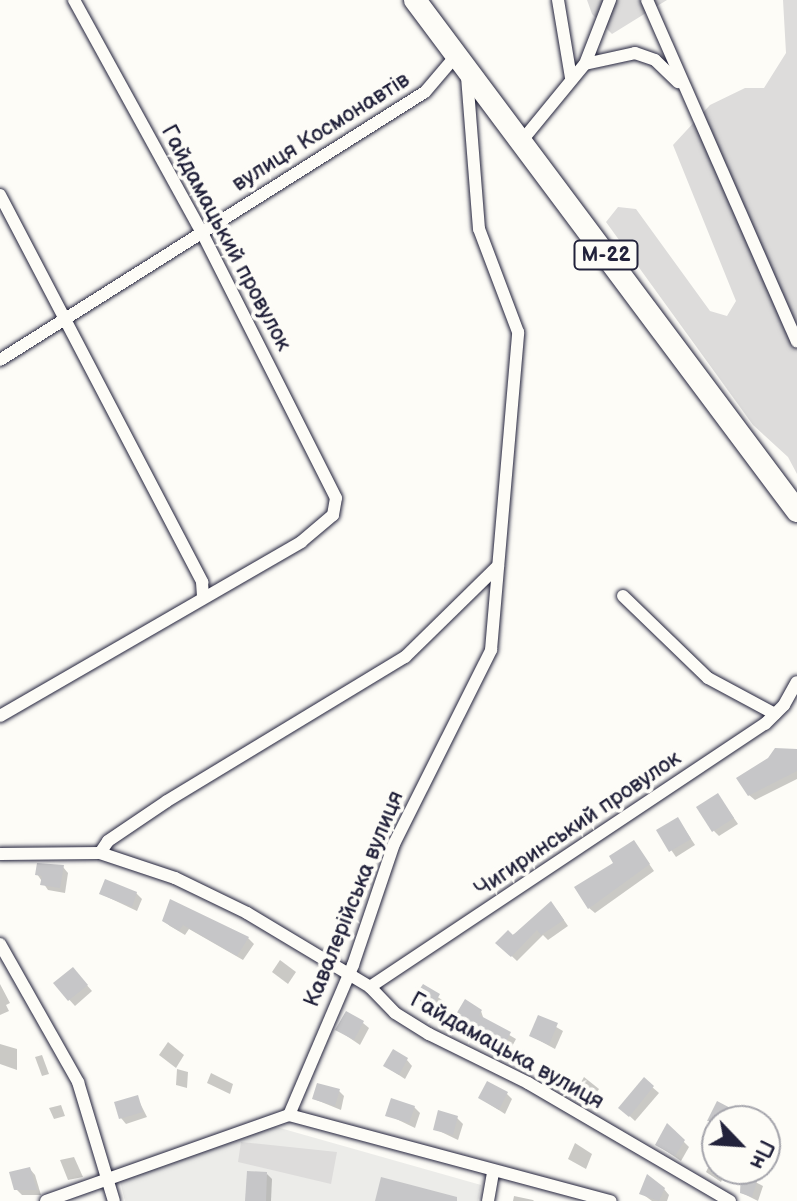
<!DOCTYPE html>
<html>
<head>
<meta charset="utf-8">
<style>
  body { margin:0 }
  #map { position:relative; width:797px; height:1201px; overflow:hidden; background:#fdfcf7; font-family:"Balsamiq Sans",sans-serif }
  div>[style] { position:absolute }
  .built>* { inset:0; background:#ecece9 }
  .green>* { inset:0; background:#dddcdb }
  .shadow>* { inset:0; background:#0003 }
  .building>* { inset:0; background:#c6c6c8 }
  .roads { filter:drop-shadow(0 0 2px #22223b) drop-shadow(0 0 2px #22223b) }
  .street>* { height:12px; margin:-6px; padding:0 6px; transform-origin:6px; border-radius:6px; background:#fdfcf7 }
  .highway>* { height:22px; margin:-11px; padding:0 11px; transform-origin:11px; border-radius:11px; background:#fdfcf7 }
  span { translate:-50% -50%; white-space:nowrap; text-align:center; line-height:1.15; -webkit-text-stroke:8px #fdfcf7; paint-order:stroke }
  .shield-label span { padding:2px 6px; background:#fdfcf7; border:2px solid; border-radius:6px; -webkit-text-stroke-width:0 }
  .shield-label { font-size:20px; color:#22223b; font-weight:700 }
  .street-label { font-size:22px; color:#22223b }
  .north { position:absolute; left:701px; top:1105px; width:80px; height:80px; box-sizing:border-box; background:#fdfcf7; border:2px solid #a5a5ac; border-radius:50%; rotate:115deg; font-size:22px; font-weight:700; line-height:32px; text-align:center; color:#22223b }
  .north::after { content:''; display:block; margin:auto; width:28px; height:36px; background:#22223b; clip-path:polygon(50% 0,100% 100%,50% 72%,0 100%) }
</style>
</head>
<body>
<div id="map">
  <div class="built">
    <i style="clip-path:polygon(273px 1126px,481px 1185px,478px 1201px,125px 1201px,120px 1181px)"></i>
  </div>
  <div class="green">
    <i style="clip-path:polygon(587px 0,667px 0,612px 34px,592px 14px)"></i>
    <i style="clip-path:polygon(783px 0,797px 0,797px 474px,788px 457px,753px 425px,606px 222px,618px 207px,636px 209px,710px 311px,727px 316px,736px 301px,673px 145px,710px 105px,745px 88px,764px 88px,786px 53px)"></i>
    <i style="clip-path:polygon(241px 1142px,337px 1152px,331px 1184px,238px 1162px)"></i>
  </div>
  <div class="shadow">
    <i style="clip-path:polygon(797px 751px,797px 779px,755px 800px,749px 795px)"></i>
    <i style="clip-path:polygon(718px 795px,738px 824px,719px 836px,714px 831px)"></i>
    <i style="clip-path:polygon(678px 819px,695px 845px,676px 857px,658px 831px)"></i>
    <i style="clip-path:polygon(634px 842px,654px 871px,595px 913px,589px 908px)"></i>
    <i style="clip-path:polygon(63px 867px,68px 873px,65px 893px,48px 890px,37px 874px)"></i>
    <i style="clip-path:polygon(136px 893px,142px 899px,137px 911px,101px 894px)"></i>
    <i style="clip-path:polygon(171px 902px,248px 938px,254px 944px,243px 960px,189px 929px,185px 935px,170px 926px,164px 921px)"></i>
    <i style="clip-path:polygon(557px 910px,568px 926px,548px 940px,543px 935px,517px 961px,498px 943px)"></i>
    <i style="clip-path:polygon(280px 960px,296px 972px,288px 984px,272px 972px)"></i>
    <i style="clip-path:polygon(78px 975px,92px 991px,75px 1006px,55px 984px)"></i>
    <i style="clip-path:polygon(0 984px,10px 1003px,6px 1005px,9px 1011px,0 1015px)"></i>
    <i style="clip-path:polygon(423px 987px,445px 1002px,438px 1012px,417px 998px)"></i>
    <i style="clip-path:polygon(481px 1011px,484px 1020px,516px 1039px,508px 1054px,455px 1020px)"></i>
    <i style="clip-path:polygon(539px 1017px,563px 1031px,555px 1049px,531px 1036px)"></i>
    <i style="clip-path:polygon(363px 1023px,369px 1028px,360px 1045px,338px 1030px)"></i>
    <i style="clip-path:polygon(168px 1042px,184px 1055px,176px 1068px,159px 1055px)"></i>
    <i style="clip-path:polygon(0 1044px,17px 1049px,17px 1070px,0 1064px)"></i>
    <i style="clip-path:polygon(42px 1055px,49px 1074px,42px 1076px,35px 1057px)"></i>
    <i style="clip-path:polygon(407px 1060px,412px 1066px,405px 1079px,385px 1066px)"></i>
    <i style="clip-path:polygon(177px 1069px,188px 1072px,187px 1088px,176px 1085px)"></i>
    <i style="clip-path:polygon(211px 1073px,233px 1084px,230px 1094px,207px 1083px)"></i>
    <i style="clip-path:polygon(584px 1077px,599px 1089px,591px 1103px,576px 1091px)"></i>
    <i style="clip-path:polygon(644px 1080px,659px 1093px,635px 1121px,621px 1108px)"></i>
    <i style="clip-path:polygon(339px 1091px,344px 1096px,341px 1110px,314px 1099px)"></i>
    <i style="clip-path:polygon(507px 1094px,512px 1099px,505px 1114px,480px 1098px)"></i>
    <i style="clip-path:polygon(137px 1097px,147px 1117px,126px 1124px,121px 1118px)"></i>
    <i style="clip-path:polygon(61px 1105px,65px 1116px,54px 1119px,49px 1108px)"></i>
    <i style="clip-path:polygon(414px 1107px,420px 1113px,415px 1128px,388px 1115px)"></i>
    <i style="clip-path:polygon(737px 1113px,742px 1121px,717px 1124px,711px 1118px)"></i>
    <i style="clip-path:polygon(457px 1118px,463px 1124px,458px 1140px,435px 1129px)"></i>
    <i style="clip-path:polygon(668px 1126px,689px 1147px,681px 1161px,657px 1145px)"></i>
    <i style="clip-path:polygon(575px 1143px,592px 1154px,586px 1169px,568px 1159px)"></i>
    <i style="clip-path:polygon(715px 1153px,717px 1169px,727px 1169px,721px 1182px,706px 1172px)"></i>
    <i style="clip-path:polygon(74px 1157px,83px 1177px,68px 1180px,60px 1160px)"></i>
    <i style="clip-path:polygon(30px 1169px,35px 1175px,41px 1195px,22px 1195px,16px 1189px)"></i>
    <i style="clip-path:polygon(267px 1174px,272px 1179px,271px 1201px,247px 1201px)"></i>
    <i style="clip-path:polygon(742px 1175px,763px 1186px,758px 1201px,742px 1193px)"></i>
    <i style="clip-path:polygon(664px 1189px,669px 1195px,667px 1201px,652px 1201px,641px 1193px)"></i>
    <i style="clip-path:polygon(514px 1196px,533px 1200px,534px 1201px,513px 1201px)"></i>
  </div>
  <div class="building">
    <i style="clip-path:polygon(775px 748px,797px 749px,797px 771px,748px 796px,736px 778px,768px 758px)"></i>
    <i style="clip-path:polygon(718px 793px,734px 818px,712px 832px,696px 807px)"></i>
    <i style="clip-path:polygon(678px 817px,691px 839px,669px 852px,656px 830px)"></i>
    <i style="clip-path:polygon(634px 840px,650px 864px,588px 909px,574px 887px,613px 863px,609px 856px)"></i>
    <i style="clip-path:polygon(37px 863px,64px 865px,60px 888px,40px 885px,42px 876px,35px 875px)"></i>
    <i style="clip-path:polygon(105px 879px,137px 892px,132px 907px,99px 894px)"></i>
    <i style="clip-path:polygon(170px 899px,249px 937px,237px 956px,183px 925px,179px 931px,162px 921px)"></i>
    <i style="clip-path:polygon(551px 901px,564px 920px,541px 935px,537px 930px,511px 957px,495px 943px,508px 930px,513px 935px)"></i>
    <i style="clip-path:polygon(73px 967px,88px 985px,68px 1001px,53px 983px)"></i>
    <i style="clip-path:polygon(423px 984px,440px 994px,432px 1008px,414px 998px)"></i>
    <i style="clip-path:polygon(465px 999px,482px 1010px,479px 1015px,511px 1032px,502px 1050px,452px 1021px)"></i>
    <i style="clip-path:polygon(346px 1011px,364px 1021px,354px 1040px,335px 1030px)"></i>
    <i style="clip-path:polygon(538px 1015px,558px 1023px,549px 1045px,529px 1036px)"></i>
    <i style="clip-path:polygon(393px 1049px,408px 1058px,399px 1075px,383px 1066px)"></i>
    <i style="clip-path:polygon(644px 1077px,654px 1086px,629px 1117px,618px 1108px)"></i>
    <i style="clip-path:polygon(487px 1081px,508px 1092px,499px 1110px,478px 1098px)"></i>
    <i style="clip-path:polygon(317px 1083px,340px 1089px,335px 1106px,312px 1099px)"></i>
    <i style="clip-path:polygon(138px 1095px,143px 1112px,119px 1119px,114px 1102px)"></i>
    <i style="clip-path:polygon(391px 1098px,415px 1106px,409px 1123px,385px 1116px)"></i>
    <i style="clip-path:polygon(717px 1101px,738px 1112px,734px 1121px,707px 1121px)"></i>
    <i style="clip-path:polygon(438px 1110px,458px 1116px,453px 1135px,433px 1130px)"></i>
    <i style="clip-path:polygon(667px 1123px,685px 1140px,675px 1156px,655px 1145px)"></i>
    <i style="clip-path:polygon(30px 1167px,37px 1190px,14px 1190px,9px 1172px)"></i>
    <i style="clip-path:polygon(247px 1171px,267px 1172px,266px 1201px,245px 1201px)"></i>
    <i style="clip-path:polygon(741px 1173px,758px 1178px,752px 1197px,740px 1193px)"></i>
    <i style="clip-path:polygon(647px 1174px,665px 1188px,659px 1201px,639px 1194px)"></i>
    <i style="clip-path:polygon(381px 1177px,457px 1197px,457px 1201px,375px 1201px)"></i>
  </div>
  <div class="roads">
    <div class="street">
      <i style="left:558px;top:0;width:79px;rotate:80.5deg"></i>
      <i style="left:647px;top:0;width:373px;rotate:66.3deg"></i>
      <i style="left:585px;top:64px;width:69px;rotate:-68.7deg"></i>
      <i style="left:520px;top:143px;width:102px;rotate:-50.6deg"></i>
      <i style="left:585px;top:64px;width:51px;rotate:-12.4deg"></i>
      <i style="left:635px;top:53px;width:21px;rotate:19deg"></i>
      <i style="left:655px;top:60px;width:32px;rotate:44deg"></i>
      <i style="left:0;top:195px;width:437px;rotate:62.4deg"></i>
      <i style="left:202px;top:582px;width:14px;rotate:86deg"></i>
      <i style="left:0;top:360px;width:502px;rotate:-32.24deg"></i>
      <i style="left:425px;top:92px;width:45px;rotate:-49.5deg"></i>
      <i style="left:623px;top:596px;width:118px;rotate:44deg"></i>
      <i style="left:708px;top:678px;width:76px;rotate:28.2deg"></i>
      <i style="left:0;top:716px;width:348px;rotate:-30deg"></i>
      <i style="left:301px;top:542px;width:42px;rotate:-40.2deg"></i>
      <i style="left:333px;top:515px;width:17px;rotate:-80deg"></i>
      <i style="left:336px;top:498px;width:299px;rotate:-116.8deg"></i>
      <i style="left:201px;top:231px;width:264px;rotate:-118.8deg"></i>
      <i style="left:100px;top:853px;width:14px;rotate:-56deg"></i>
      <i style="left:108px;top:841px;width:71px;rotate:-34.1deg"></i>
      <i style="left:167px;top:801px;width:278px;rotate:-31.2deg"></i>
      <i style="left:405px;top:657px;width:130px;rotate:-44.4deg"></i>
      <i style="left:0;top:854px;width:100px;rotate:-0.6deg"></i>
      <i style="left:100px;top:853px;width:79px;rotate:18.4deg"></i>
      <i style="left:175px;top:878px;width:80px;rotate:25.9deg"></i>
      <i style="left:247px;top:913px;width:144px;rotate:31deg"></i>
      <i style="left:370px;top:987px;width:36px;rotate:46deg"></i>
      <i style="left:395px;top:1013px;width:40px;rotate:32deg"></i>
      <i style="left:429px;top:1034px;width:110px;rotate:26.3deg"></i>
      <i style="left:528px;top:1083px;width:234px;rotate:30.3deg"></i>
      <i style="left:0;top:944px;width:159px;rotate:60.5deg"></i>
      <i style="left:78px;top:1082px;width:124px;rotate:73.2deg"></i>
      <i style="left:370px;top:987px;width:475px;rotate:-33.7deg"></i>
      <i style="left:765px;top:724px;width:27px;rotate:-45deg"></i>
      <i style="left:784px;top:705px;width:26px;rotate:-61deg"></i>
      <i style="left:289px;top:1115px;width:333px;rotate:15deg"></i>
      <i style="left:46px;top:1201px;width:258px;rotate:-19.5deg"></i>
      <i style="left:289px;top:1115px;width:163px;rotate:-66.9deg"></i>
      <i style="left:353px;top:965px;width:128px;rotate:-71.3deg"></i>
      <i style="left:394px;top:844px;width:217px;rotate:-63.4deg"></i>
      <i style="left:491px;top:650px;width:319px;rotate:-85.1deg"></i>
      <i style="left:518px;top:332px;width:110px;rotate:-110.7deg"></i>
      <i style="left:479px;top:229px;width:153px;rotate:-94.5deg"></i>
      <i style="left:488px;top:1201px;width:28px;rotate:-80deg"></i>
    </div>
    <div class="highway">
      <i style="left:415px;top:0;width:638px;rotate:53.22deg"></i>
    </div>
  </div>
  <div class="shield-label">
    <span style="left:606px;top:255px">М-22</span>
  </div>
  <div class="street-label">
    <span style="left:321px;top:132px;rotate:-32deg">вулиця Космонавтів</span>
    <span style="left:226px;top:238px;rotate:62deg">Гайдамацький провулок</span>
    <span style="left:578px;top:824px;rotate:-34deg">Чигиринський провулок</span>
    <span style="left:354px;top:899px;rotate:-68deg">Кавалерійська вулиця</span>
    <span style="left:507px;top:1051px;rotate:29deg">Гайдамацька вулиця</span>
  </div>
  <div class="north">Пн</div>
</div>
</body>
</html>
